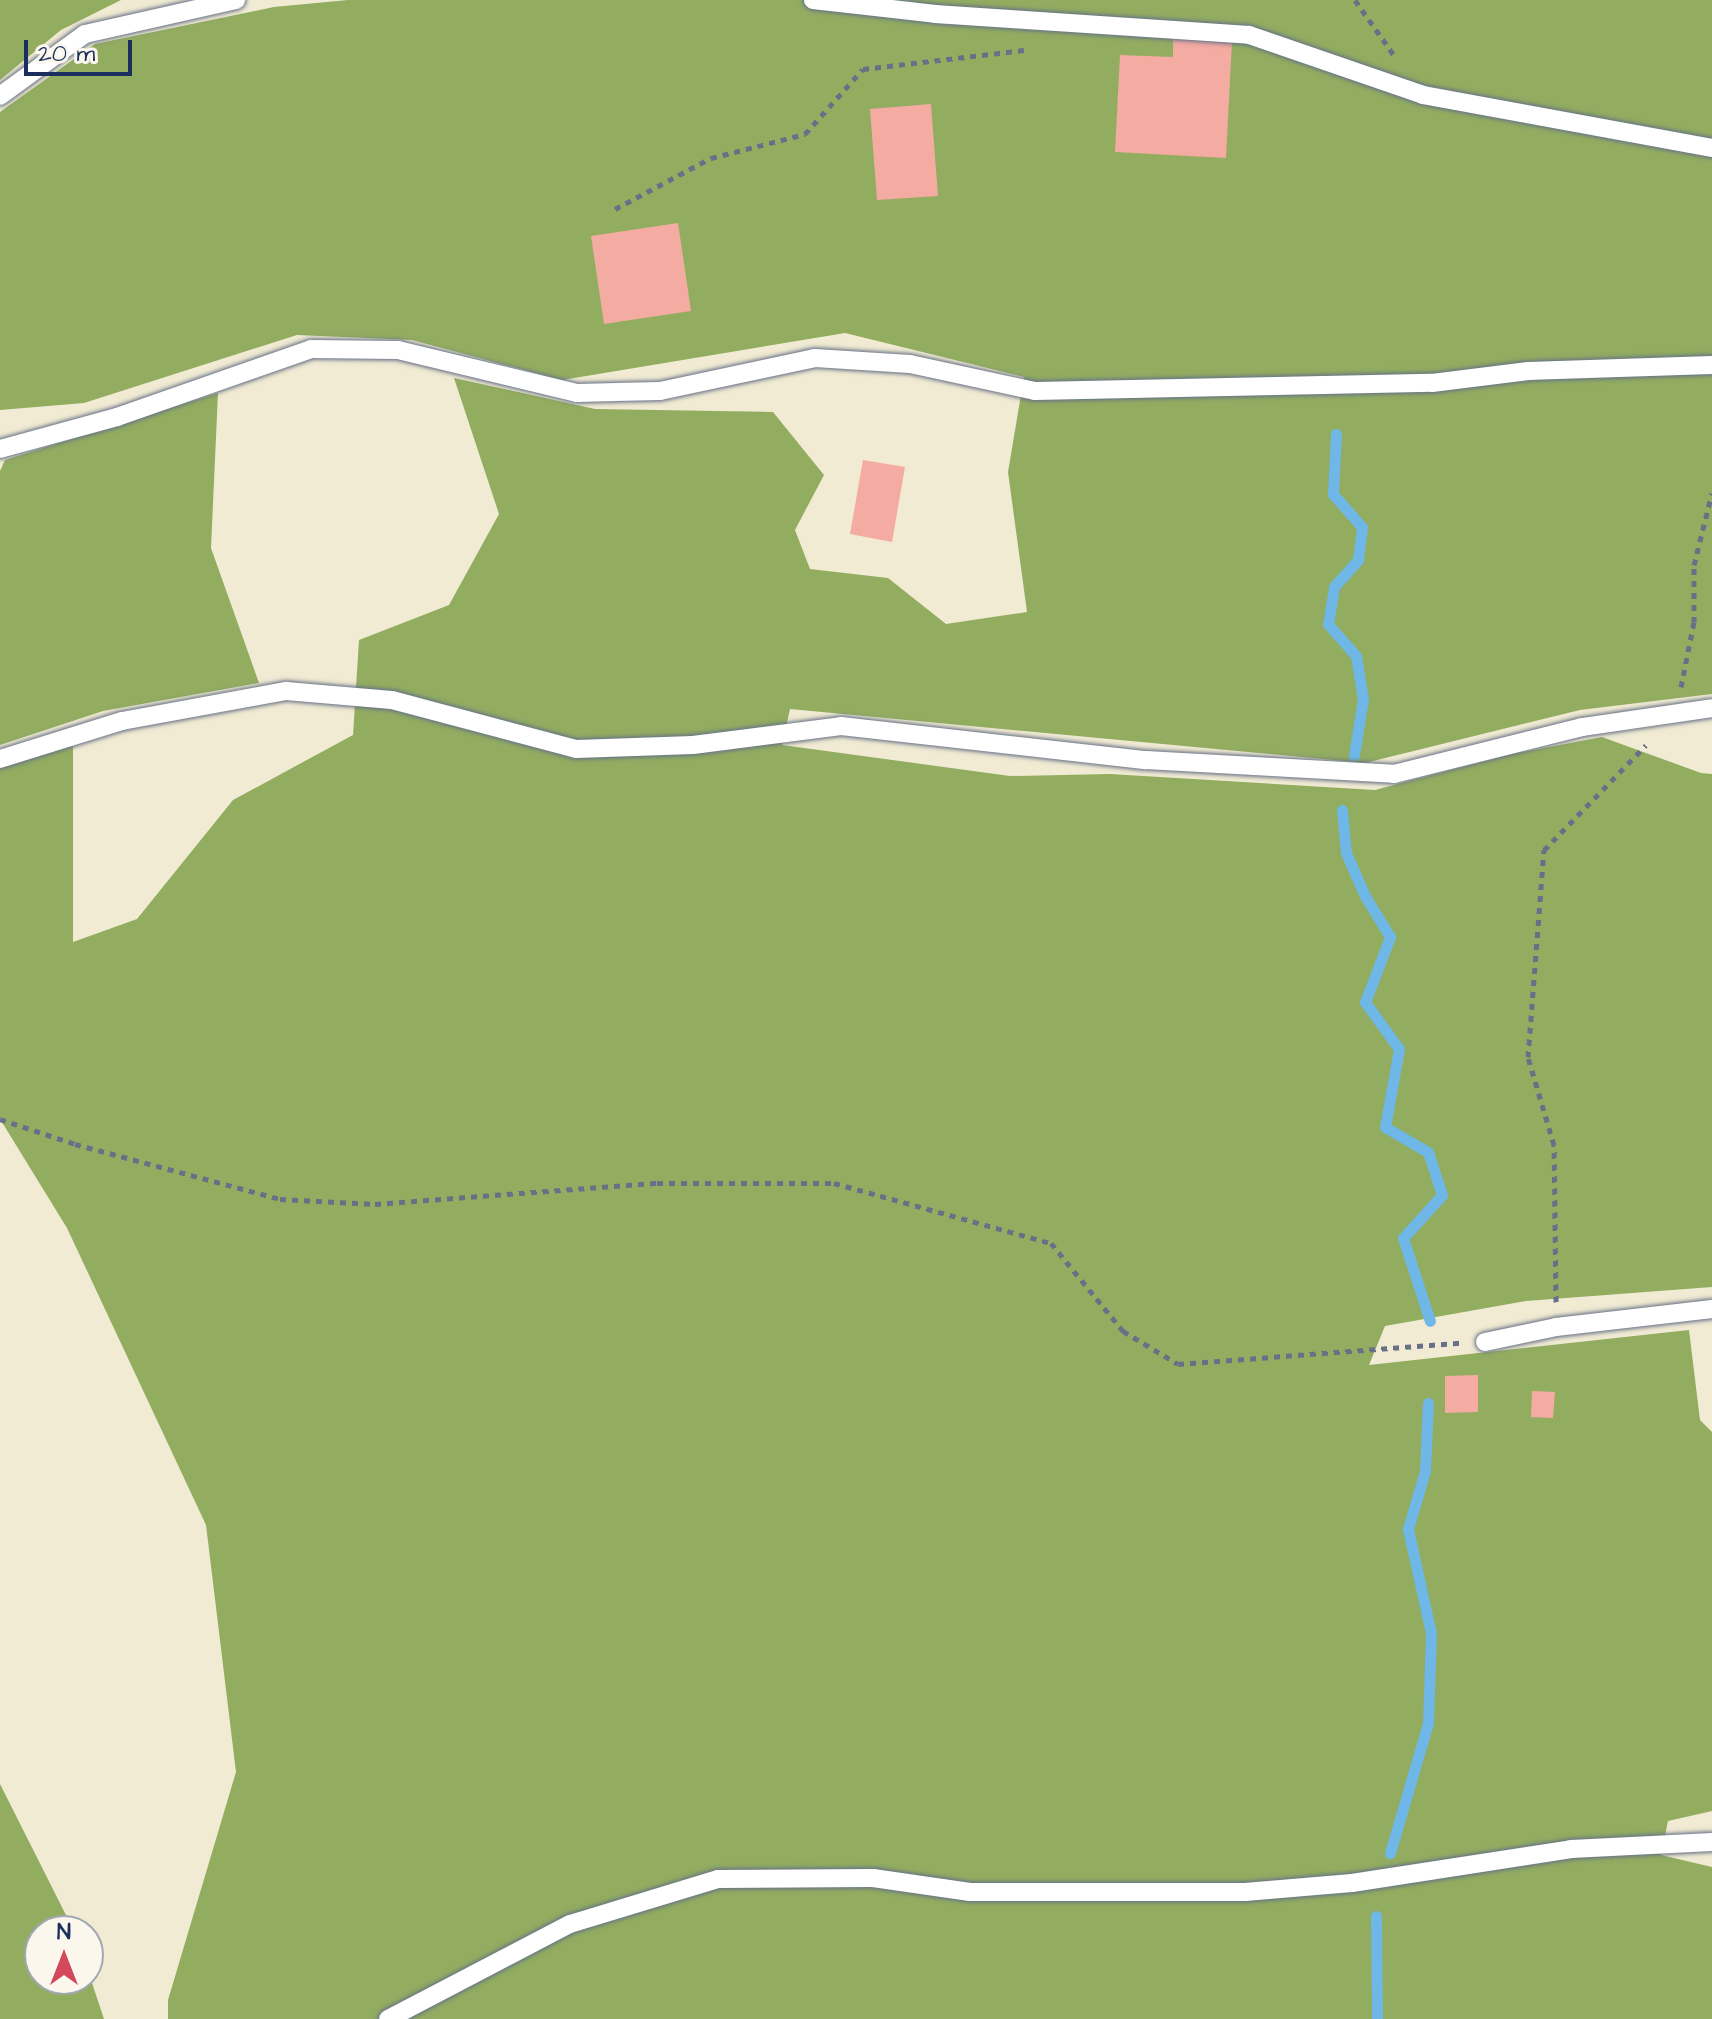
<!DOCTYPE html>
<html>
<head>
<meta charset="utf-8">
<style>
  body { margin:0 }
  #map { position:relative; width:1712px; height:2019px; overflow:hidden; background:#f1ebd3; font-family:"Architects Daughter",sans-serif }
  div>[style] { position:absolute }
  .forest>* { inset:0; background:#92ad60 }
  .stream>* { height:11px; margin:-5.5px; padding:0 5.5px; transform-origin:5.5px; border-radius:5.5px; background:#6eb7e6 }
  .building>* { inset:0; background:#f4aba2 }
  .path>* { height:5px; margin-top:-2.5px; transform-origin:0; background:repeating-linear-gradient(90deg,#667187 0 6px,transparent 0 12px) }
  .roads { filter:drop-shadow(0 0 2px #667187) drop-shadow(0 0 2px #667187) }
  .lane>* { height:18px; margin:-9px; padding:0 9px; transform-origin:9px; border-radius:9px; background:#fff }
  span { translate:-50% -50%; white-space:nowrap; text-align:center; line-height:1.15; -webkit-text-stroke:6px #fbf7ec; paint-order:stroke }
  .north { position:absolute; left:24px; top:1915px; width:80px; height:80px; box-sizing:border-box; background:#fbf7ec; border:2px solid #a1a7b3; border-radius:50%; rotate:0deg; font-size:22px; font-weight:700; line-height:32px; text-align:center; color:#1b2f5e }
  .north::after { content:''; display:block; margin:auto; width:28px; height:36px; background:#d1495b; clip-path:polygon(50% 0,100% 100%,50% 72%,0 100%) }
  .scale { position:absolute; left:24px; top:40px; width:108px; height:36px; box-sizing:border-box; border:4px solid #1b2f5e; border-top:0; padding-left:10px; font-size:24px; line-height:28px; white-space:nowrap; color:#1b2f5e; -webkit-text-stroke:6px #fbf7ec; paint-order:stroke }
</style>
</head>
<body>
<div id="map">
  <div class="forest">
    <i style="clip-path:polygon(0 0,121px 0,61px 30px,0 80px)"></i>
    <i style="clip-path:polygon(348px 0,1712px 0,1712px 694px,1580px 710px,1365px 763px,790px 709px,782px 745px,1010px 776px,1110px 774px,1375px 790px,1512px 754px,1602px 737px,1701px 773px,1712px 774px,1712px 1287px,1526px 1301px,1385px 1326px,1369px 1365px,1689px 1330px,1700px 1420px,1712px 1432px,1712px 1811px,1668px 1821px,1661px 1855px,1712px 1867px,1712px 2019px,168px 2019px,168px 2000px,236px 1772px,206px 1525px,67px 1228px,0 1119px,0 766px,73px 745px,73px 942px,137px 919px,233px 800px,353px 735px,359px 640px,449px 605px,499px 514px,454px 378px,595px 409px,773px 412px,824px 475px,795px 530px,810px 569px,888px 578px,946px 624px,1027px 612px,1008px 472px,1024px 377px,845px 333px,562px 380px,412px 340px,297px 335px,84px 403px,0 410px,0 112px,95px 44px,274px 7px)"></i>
    <i style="clip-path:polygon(218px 393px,211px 548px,259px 683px,103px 711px,0 745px,0 471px,5px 460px)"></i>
    <i style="clip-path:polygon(0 1784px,74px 1931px,40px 1931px,40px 1979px,88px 1979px,88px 1971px,104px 2019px,0 2019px)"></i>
  </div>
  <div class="stream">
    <i style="left:1336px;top:434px;width:60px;rotate:92.9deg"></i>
    <i style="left:1333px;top:494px;width:44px;rotate:48.7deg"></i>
    <i style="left:1362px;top:527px;width:33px;rotate:97deg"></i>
    <i style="left:1358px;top:560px;width:36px;rotate:132deg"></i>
    <i style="left:1334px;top:587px;width:37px;rotate:99deg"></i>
    <i style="left:1328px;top:624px;width:43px;rotate:48.8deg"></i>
    <i style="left:1356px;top:656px;width:44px;rotate:80.8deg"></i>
    <i style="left:1363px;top:699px;width:57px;rotate:99.1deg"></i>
    <i style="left:1342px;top:810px;width:43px;rotate:84.7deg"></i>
    <i style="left:1346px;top:853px;width:47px;rotate:66.2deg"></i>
    <i style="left:1365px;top:896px;width:48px;rotate:58.6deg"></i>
    <i style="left:1390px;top:937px;width:70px;rotate:111deg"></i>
    <i style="left:1365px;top:1002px;width:58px;rotate:54.1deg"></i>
    <i style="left:1399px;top:1049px;width:79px;rotate:100.2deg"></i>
    <i style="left:1385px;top:1127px;width:50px;rotate:30.2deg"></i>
    <i style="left:1428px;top:1152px;width:45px;rotate:72deg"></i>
    <i style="left:1442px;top:1195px;width:58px;rotate:132.2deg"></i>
    <i style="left:1403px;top:1238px;width:87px;rotate:72deg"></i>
    <i style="left:1390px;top:1853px;width:135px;rotate:-73.7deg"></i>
    <i style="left:1428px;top:1723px;width:90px;rotate:-88.1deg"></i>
    <i style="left:1431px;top:1633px;width:107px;rotate:-102.5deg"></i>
    <i style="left:1408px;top:1529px;width:60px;rotate:-73.7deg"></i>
    <i style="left:1425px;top:1471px;width:68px;rotate:-87.5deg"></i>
    <i style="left:1376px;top:1916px;width:103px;rotate:89.4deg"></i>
  </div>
  <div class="building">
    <i style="clip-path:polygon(1173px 38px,1232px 41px,1226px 158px,1115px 152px,1120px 55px,1173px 57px)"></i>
    <i style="clip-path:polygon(931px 104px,938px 196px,877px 200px,870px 109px)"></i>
    <i style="clip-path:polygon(678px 223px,691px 311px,604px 324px,591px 236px)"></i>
    <i style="clip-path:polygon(863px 460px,905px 467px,892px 542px,850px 534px)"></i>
    <i style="clip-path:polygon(1478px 1375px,1478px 1412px,1445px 1413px,1445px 1376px)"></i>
    <i style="clip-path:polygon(1532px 1391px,1555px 1392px,1553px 1418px,1531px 1417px)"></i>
  </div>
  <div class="path">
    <i style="left:1355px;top:0;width:67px;rotate:54.7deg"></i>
    <i style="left:615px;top:209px;width:109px;rotate:-28deg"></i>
    <i style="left:711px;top:158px;width:97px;rotate:-14.3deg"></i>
    <i style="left:805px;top:134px;width:87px;rotate:-48.3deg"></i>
    <i style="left:863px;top:69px;width:162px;rotate:-6.7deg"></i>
    <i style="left:1681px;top:687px;width:66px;rotate:-78.7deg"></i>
    <i style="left:1694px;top:622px;width:57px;rotate:-90deg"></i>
    <i style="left:1694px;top:565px;width:74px;rotate:-76deg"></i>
    <i style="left:0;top:1119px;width:79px;rotate:18.4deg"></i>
    <i style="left:75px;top:1144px;width:212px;rotate:15deg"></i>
    <i style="left:280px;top:1199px;width:95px;rotate:3deg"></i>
    <i style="left:375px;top:1204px;width:283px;rotate:-4.3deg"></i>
    <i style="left:657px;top:1183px;width:177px"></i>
    <i style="left:834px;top:1183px;width:225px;rotate:15.5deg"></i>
    <i style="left:1051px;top:1243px;width:114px;rotate:50.7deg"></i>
    <i style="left:1123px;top:1331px;width:64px;rotate:31deg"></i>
    <i style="left:1178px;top:1364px;width:283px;rotate:-4.3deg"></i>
    <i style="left:1556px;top:1302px;width:157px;rotate:-90.7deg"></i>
    <i style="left:1554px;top:1145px;width:92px;rotate:-106.5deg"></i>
    <i style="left:1528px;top:1057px;width:208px;rotate:-85.6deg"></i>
    <i style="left:1544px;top:850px;width:146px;rotate:-45.8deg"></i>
  </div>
  <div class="roads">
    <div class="lane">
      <i style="left:813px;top:0;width:123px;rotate:6.5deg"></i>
      <i style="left:935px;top:14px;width:315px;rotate:3.8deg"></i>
      <i style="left:1249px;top:35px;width:184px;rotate:19deg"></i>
      <i style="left:1423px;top:95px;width:294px;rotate:10.4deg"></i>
      <i style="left:0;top:96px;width:105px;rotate:-36.1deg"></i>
      <i style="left:85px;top:34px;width:155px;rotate:-12.7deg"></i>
      <i style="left:0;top:449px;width:121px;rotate:-15.3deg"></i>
      <i style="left:117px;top:417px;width:206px;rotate:-19.3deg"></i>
      <i style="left:311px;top:349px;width:87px;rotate:0.7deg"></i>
      <i style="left:398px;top:350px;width:184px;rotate:13.5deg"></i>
      <i style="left:577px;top:393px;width:83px;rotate:-1.4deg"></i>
      <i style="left:660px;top:391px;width:158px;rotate:-12deg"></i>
      <i style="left:815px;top:358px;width:95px;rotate:3.6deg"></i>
      <i style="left:910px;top:364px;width:128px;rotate:12.2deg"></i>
      <i style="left:1035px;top:391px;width:397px;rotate:-1.2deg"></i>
      <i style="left:1432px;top:383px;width:97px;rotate:-7.1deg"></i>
      <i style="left:1528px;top:371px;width:184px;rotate:-1.9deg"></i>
      <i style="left:0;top:759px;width:128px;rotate:-17.3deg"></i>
      <i style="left:122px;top:721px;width:167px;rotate:-10.4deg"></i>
      <i style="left:286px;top:691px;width:106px;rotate:4.9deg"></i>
      <i style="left:392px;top:700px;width:190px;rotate:14.9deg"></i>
      <i style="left:576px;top:749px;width:117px;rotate:-2deg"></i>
      <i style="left:693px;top:745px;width:149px;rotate:-7.3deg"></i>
      <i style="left:841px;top:726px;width:307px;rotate:6.4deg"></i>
      <i style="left:1146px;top:760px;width:248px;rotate:3.2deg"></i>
      <i style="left:1394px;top:774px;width:194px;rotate:-14deg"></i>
      <i style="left:1582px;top:727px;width:131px;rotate:-8.3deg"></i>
      <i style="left:1485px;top:1342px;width:73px;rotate:-11.9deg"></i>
      <i style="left:1556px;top:1327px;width:157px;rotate:-6.6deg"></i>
      <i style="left:388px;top:2019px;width:205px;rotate:-27.6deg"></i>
      <i style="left:570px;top:1924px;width:155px;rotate:-16.9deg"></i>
      <i style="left:718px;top:1879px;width:155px;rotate:-0.4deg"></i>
      <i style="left:873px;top:1878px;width:98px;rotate:8.2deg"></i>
      <i style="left:970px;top:1892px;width:275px"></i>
      <i style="left:1245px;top:1892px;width:107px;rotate:-4.8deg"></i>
      <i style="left:1352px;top:1883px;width:222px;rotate:-8.8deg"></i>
      <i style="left:1571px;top:1849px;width:141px;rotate:-2.8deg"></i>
    </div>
  </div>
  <div class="north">N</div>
  <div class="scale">20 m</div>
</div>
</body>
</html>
